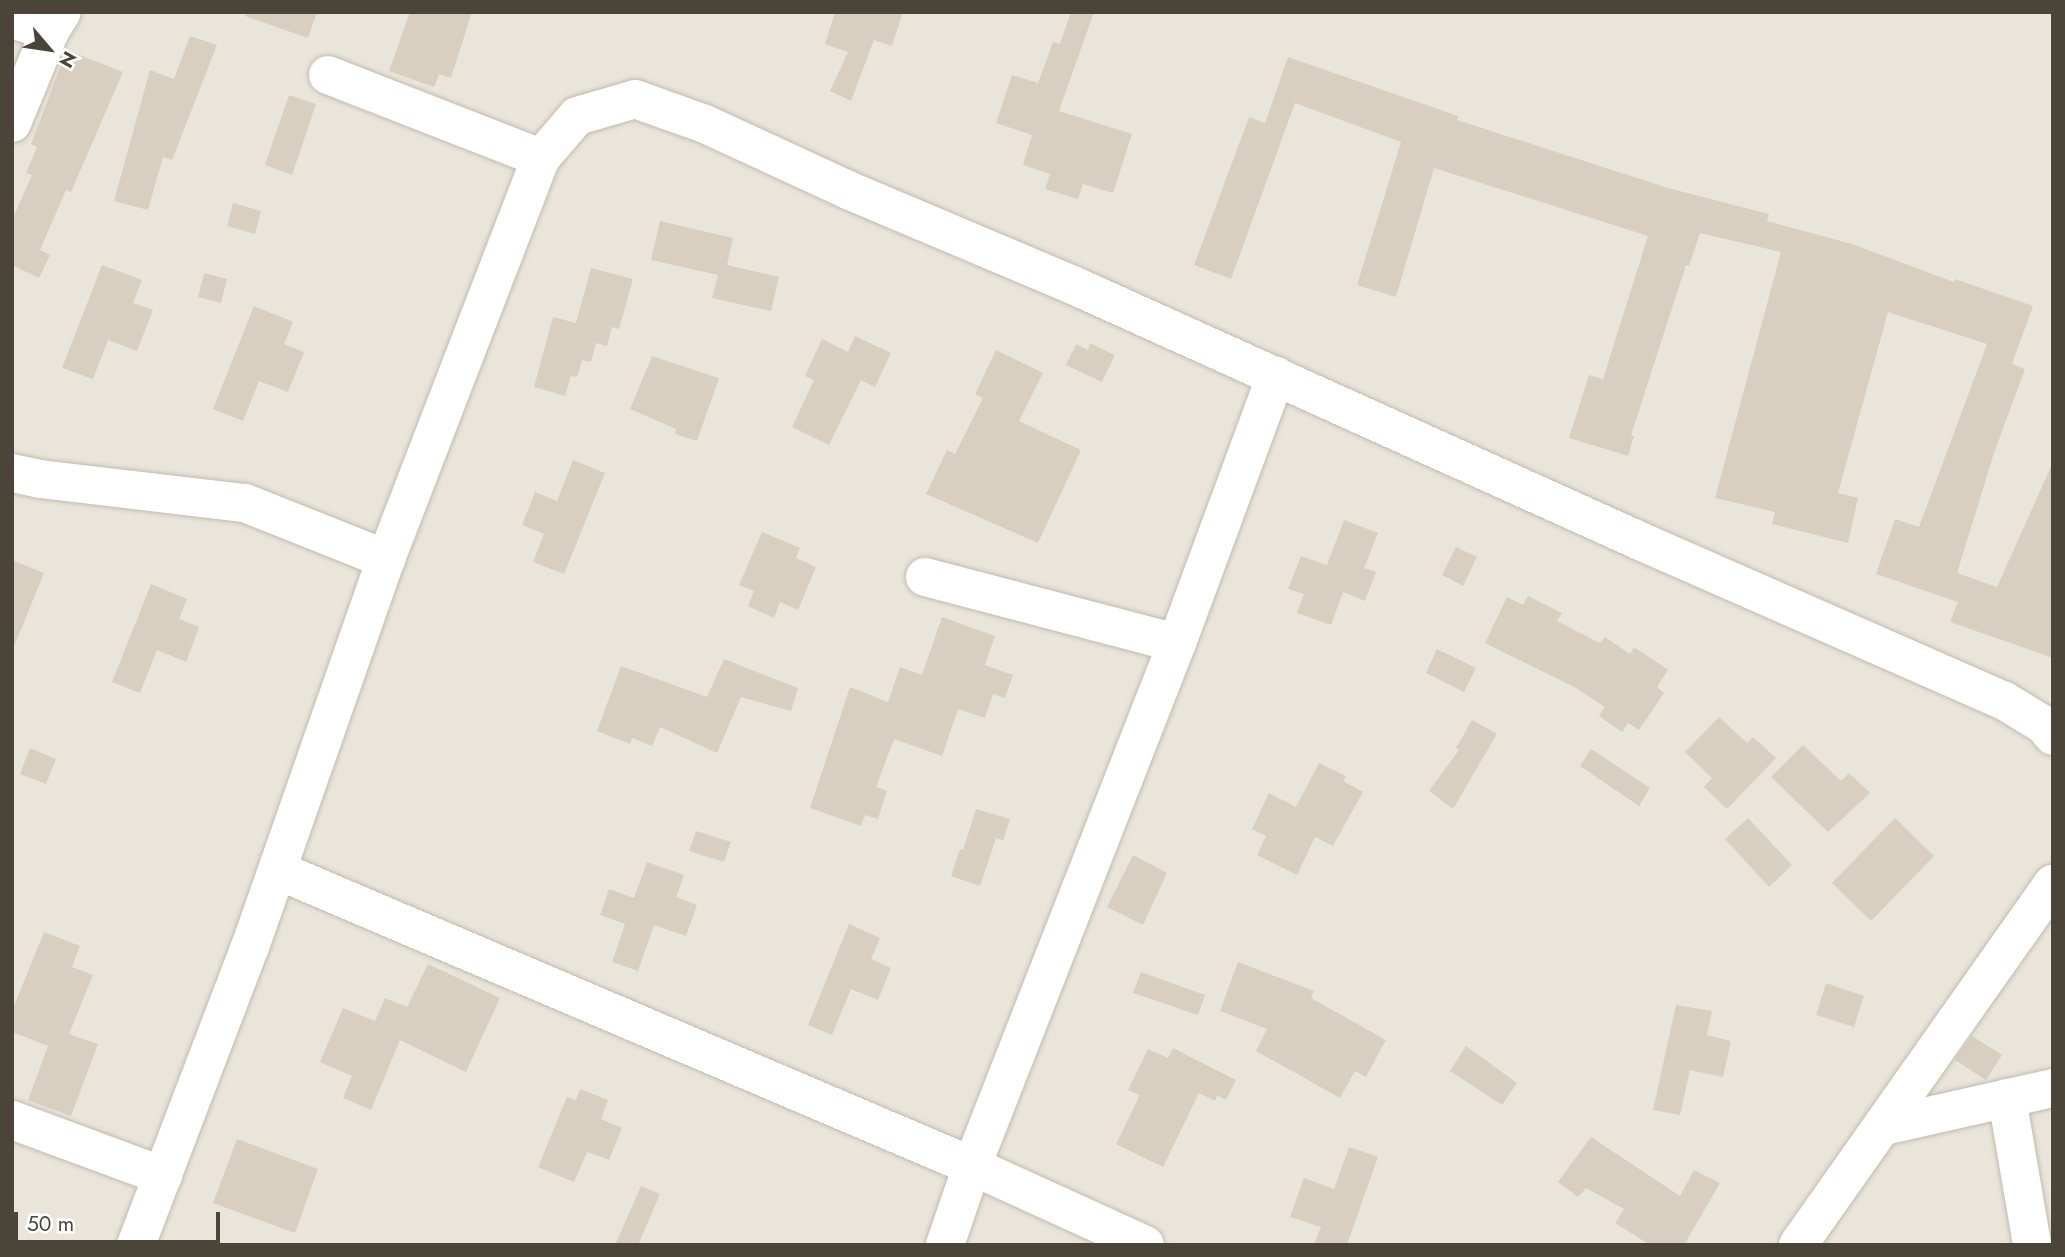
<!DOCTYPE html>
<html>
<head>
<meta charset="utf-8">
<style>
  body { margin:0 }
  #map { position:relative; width:2065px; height:1257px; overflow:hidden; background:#f6f3ec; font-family:Jost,sans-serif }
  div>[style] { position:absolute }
  .residential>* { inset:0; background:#eae5da }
  .building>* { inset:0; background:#d8cfc1 }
  .roads { filter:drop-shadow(0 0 2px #c2bbae) drop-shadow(0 0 2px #c2bbae) }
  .minor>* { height:38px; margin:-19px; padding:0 19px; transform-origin:19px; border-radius:19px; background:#fff }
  span { translate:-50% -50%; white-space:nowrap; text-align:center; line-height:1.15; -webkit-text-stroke:5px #fff; paint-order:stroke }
  .frame { position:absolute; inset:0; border:14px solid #4b4439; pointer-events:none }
  .north { position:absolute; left:14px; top:14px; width:70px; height:70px; -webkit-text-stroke:5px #fff; paint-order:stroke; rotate:119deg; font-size:19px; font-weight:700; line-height:28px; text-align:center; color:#4b4439 }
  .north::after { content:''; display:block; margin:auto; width:24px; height:32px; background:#4b4439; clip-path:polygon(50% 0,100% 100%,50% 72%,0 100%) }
  .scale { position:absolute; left:14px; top:1212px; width:206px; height:32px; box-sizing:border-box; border:4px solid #4b4439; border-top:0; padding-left:9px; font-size:21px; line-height:24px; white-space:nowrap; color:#4b4439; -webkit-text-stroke:5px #fff; paint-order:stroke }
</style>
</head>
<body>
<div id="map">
  <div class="residential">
    <i style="clip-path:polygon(12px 12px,2053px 12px,2053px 1245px,12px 1245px)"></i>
  </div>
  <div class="building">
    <i style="clip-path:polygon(246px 12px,317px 12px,308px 38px,245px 16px)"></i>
    <i style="clip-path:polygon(410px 12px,472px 12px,451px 78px,439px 74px,434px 87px,389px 71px)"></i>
    <i style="clip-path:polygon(835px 12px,903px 12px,892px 46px,874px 40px,851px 101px,830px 91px,848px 52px,825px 44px)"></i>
    <i style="clip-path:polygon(1071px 12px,1094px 12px,1059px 111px,1132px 134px,1113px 193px,1083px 184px,1078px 199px,1045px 189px,1050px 174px,1023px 165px,1032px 135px,996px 123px,1012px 75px,1038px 83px,1053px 42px,1060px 44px)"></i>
    <i style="clip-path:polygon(190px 36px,217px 45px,172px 160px,163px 157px,148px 210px,114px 201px,150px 70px,174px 79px)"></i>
    <i style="clip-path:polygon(67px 50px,123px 72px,71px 192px,66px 190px,40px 250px,50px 255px,39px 278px,12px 265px,12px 220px,32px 175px,26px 173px,37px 147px,31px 144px)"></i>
    <i style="clip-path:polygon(1288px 57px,1458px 116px,1457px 120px,1668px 188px,1769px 214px,1767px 221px,1852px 244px,1954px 282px,1955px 279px,2033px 306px,2012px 364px,2025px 369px,1994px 453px,1957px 573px,1997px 587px,2053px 462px,2053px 658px,1950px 622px,1958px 602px,1876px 574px,1895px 519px,1919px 527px,1987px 344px,1888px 312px,1838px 493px,1858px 498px,1848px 543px,1772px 524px,1775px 512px,1715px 498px,1781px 252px,1700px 233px,1689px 266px,1686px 265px,1631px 435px,1634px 436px,1628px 456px,1569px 438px,1589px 375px,1603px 379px,1648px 236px,1434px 168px,1396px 297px,1357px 285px,1401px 142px,1295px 103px,1231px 279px,1194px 265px,1249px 117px,1265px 123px)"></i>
    <i style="clip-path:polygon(289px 95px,316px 104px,292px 175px,265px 165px)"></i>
    <i style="clip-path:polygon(233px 203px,261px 211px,255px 234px,227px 226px)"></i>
    <i style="clip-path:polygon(660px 221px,733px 238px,727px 265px,779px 277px,771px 311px,712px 298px,718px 275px,651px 260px)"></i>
    <i style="clip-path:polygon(102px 265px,142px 280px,133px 303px,153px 310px,137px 351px,108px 340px,93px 379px,62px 368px)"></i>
    <i style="clip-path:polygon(591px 268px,633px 279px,619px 329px,612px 327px,607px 346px,596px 343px,591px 362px,582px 360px,577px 377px,571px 376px,565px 396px,534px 387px,553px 317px,576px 323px)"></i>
    <i style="clip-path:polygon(204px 273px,227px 279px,221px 303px,198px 297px)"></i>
    <i style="clip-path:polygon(254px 306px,293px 322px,284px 344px,304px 352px,288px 392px,259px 381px,243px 421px,213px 409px)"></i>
    <i style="clip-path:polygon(855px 336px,891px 353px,875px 387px,861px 380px,829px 445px,792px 427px,814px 380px,805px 376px,822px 339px,848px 352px)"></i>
    <i style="clip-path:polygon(1090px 343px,1115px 355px,1102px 382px,1066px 365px,1076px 344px,1088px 350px)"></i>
    <i style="clip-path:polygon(996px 350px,1043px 373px,1019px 421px,1081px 450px,1038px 543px,926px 494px,947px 450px,955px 454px,983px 398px,975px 394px)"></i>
    <i style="clip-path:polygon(652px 356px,719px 378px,697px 441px,675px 434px,676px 429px,630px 409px)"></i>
    <i style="clip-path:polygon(573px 460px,605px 473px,564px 574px,533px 562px,544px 534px,522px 525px,535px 492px,557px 501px)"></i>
    <i style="clip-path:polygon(1344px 520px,1378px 533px,1364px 568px,1376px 572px,1365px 601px,1343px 592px,1331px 625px,1297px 613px,1304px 594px,1288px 589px,1301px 556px,1327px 565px)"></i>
    <i style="clip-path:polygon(762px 532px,800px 548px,796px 558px,816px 567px,798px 610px,780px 602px,774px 618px,748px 606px,754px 591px,739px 585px)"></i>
    <i style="clip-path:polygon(1456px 547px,1477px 557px,1463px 586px,1442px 575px)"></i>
    <i style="clip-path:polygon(12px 560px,44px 573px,13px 649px,12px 649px)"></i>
    <i style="clip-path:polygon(151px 584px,187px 599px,179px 619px,199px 627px,186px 662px,157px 650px,140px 693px,112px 682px)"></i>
    <i style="clip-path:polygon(1528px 596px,1562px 613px,1557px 621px,1600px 643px,1605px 637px,1630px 654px,1634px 647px,1668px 670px,1657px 687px,1664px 693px,1639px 730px,1628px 723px,1622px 732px,1599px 716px,1605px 707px,1576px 688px,1485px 643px,1507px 597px,1523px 605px)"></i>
    <i style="clip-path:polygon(942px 617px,995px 636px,985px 665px,1013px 675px,1005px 698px,993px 694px,985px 718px,958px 709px,942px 756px,894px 739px,876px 787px,887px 791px,878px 819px,865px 815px,861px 826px,810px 808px,850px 687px,888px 702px,900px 667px,922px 675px)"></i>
    <i style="clip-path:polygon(1437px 649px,1476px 668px,1464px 692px,1426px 673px)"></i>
    <i style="clip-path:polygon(724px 659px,798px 688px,791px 711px,741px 697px,717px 753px,660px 727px,652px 746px,632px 738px,630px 744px,597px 731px,621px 666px,707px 697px)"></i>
    <i style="clip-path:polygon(1719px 717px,1747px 743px,1753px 737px,1776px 758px,1727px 809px,1704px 787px,1712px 778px,1685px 752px)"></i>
    <i style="clip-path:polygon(1472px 720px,1497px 734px,1453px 809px,1429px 791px,1459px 750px,1456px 748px)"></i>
    <i style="clip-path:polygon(1803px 745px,1841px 781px,1849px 773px,1870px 793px,1828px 832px,1771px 777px)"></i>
    <i style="clip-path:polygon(30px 748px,56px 759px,46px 784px,20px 774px)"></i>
    <i style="clip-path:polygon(1591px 749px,1650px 788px,1639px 806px,1580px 766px)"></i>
    <i style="clip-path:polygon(1319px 763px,1346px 776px,1343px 781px,1363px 792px,1333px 846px,1315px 837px,1297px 875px,1257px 855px,1266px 836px,1252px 829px,1269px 793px,1296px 807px)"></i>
    <i style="clip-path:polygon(976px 809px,1010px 819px,1003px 841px,996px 838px,980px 886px,951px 876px,960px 849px,963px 850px)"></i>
    <i style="clip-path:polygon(1748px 818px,1792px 865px,1769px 887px,1725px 839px)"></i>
    <i style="clip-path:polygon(1895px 818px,1934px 856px,1871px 921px,1832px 883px)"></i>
    <i style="clip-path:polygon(696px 831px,731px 842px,724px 862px,689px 851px)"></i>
    <i style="clip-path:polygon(1133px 855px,1167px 873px,1143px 925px,1107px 907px)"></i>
    <i style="clip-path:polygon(647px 862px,684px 875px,676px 897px,697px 905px,686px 936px,654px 925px,638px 971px,612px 962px,625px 924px,600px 915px,609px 889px,634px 898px)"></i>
    <i style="clip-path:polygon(849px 924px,880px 938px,871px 959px,891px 968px,878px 1000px,851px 989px,832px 1035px,808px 1025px)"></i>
    <i style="clip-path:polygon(44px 932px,80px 946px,72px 967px,93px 975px,69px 1034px,98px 1044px,71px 1116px,28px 1100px,48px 1046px,12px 1032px,12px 1011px)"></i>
    <i style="clip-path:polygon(1238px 962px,1314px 991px,1311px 998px,1386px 1040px,1366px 1077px,1355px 1071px,1340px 1098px,1256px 1051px,1267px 1029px,1220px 1011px)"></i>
    <i style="clip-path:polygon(428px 964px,500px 998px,466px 1072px,400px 1040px,371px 1110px,343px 1098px,352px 1076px,320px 1062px,343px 1008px,375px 1021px,385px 998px,407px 1007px)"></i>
    <i style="clip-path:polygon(1141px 972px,1205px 995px,1198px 1015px,1133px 993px)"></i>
    <i style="clip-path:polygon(1826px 983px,1864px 996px,1854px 1027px,1816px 1015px)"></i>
    <i style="clip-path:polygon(1676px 1005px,1712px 1011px,1707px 1035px,1731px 1041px,1723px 1077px,1690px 1070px,1680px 1115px,1653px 1110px)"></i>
    <i style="clip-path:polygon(1972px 1036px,2002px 1055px,1986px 1080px,1955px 1060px)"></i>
    <i style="clip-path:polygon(1466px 1046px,1517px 1083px,1502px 1105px,1450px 1071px)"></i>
    <i style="clip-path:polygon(1173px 1048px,1236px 1080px,1226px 1100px,1217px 1095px,1215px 1101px,1199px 1093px,1163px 1167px,1116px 1144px,1140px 1095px,1128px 1090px,1148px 1049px,1168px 1058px)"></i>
    <i style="clip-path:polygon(580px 1089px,608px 1100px,601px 1119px,622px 1128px,609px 1160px,587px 1152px,574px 1182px,538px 1167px,567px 1097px,576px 1100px)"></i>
    <i style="clip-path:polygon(1591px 1137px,1680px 1196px,1694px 1170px,1720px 1183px,1684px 1245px,1650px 1245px,1615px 1223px,1624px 1209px,1586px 1188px,1578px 1197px,1558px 1182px)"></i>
    <i style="clip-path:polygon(237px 1139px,318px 1169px,295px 1233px,213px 1203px)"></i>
    <i style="clip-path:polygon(1349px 1147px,1378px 1157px,1356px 1219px,1347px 1245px,1314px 1245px,1321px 1227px,1290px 1217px,1304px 1178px,1334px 1189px)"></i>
    <i style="clip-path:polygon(641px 1186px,660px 1194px,638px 1245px,615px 1245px)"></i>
  </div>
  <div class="roads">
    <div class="minor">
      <i style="left:12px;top:19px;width:40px;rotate:18deg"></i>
      <i style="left:328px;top:75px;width:229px;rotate:21.3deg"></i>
      <i style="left:12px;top:123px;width:100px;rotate:-67.6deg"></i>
      <i style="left:50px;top:31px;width:22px;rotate:-58deg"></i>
      <i style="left:12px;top:473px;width:29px;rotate:12deg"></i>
      <i style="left:40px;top:479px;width:206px;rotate:6.7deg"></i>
      <i style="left:245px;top:503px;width:152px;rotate:21.7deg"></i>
      <i style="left:925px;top:577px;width:260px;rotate:14.7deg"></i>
      <i style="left:277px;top:870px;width:755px;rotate:23.07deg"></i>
      <i style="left:972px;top:1166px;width:190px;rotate:24.5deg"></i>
      <i style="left:2007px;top:1098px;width:149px;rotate:80.3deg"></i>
      <i style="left:12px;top:1120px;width:161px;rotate:20.3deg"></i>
      <i style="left:1884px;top:1126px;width:173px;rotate:-12.7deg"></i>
      <i style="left:136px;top:1245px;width:319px;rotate:-69.1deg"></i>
      <i style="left:250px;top:947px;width:411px;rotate:-70.7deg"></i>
      <i style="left:386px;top:559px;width:430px;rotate:-68.9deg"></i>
      <i style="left:541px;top:158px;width:55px;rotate:-49.4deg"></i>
      <i style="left:577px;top:116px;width:60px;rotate:-16.3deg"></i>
      <i style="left:635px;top:99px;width:74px;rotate:19.7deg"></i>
      <i style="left:705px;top:124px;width:160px;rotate:24.8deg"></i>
      <i style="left:850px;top:191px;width:244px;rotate:22.9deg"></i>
      <i style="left:1075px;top:286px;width:620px;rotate:24.29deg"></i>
      <i style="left:1640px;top:541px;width:396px;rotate:23.7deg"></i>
      <i style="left:2003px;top:700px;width:48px;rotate:31.4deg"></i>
      <i style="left:2044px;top:725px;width:14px;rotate:51deg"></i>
      <i style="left:945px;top:1245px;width:83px;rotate:-71.1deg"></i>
      <i style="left:972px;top:1166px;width:562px;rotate:-68.6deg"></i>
      <i style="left:1177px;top:643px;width:285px;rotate:-69.7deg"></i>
      <i style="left:1798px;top:1245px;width:442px;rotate:-54.8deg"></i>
    </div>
  </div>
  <div class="frame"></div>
  <div class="north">N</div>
  <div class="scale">50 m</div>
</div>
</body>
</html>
